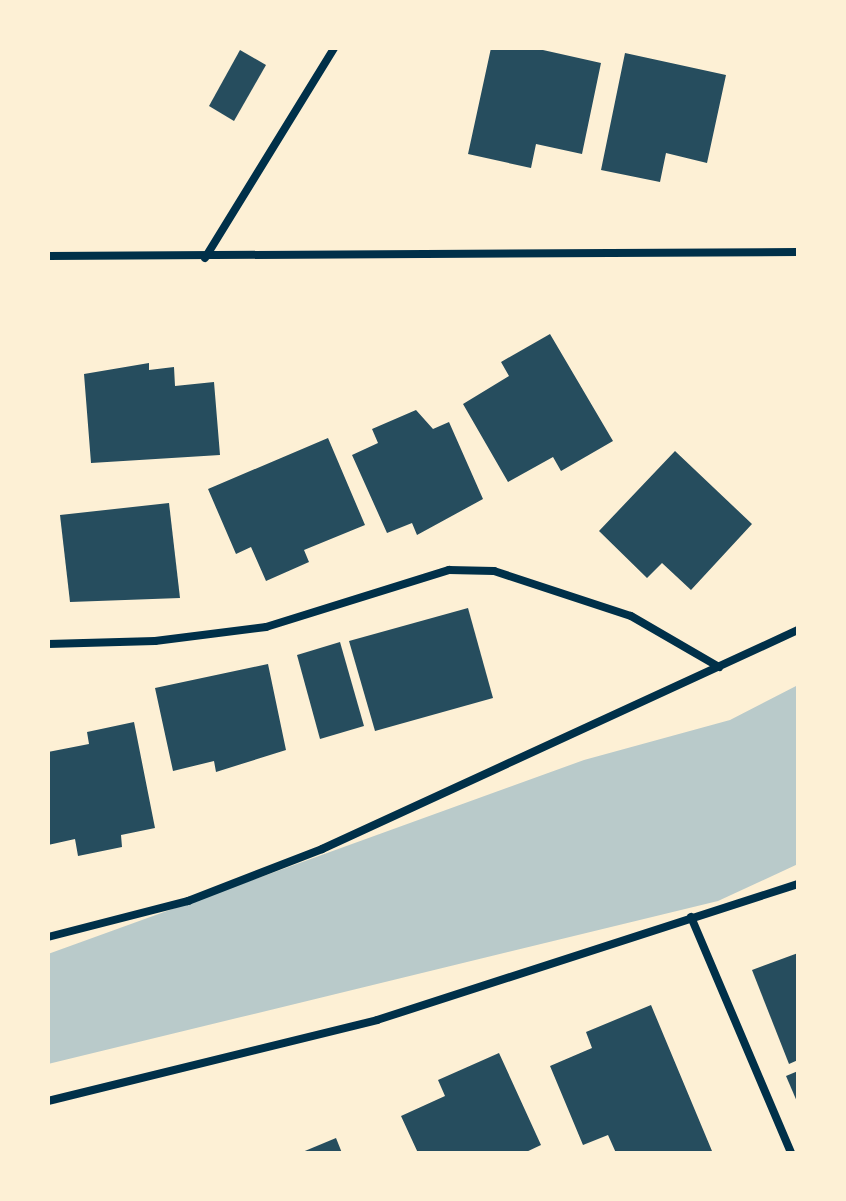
<!DOCTYPE html>
<html>
<head>
<meta charset="utf-8">
<style>
  body { margin:0 }
  #map { position:relative; width:846px; height:1201px; overflow:hidden; background:#fdf0d5; font-family:"Work Sans",sans-serif }
  div>[style] { position:absolute }
  .green>* { inset:0; background:#b9caca }
  .building>* { inset:0; background:#264d5e }
  .minor>* { height:8px; margin:-4px; padding:0 4px; transform-origin:4px; border-radius:4px; background:#003049 }
  span { translate:-50% -50%; white-space:nowrap; text-align:center; line-height:1.15; -webkit-text-stroke:6px #fdf0d5; paint-order:stroke }
  .frame { position:absolute; inset:0; border:50px solid #fdf0d5; pointer-events:none }
</style>
</head>
<body>
<div id="map">
  <div class="green">
    <i style="clip-path:polygon(798px 685px,798px 864px,718px 901px,48px 1064px,48px 954px,584px 760px,730px 720px)"></i>
  </div>
  <div class="building">
    <i style="clip-path:polygon(491px 48px,534px 48px,601px 63px,582px 154px,536px 144px,531px 168px,468px 154px)"></i>
    <i style="clip-path:polygon(240px 50px,266px 65px,234px 121px,209px 106px)"></i>
    <i style="clip-path:polygon(625px 53px,726px 75px,707px 163px,666px 153px,660px 182px,601px 170px)"></i>
    <i style="clip-path:polygon(550px 334px,613px 441px,561px 471px,553px 457px,508px 482px,463px 404px,509px 376px,501px 362px)"></i>
    <i style="clip-path:polygon(149px 363px,149px 370px,174px 367px,175px 386px,214px 382px,220px 455px,91px 463px,84px 374px)"></i>
    <i style="clip-path:polygon(416px 410px,433px 429px,449px 422px,483px 499px,417px 535px,412px 523px,387px 533px,352px 455px,378px 443px,372px 429px)"></i>
    <i style="clip-path:polygon(328px 438px,365px 525px,304px 550px,309px 562px,266px 581px,251px 547px,236px 554px,208px 489px)"></i>
    <i style="clip-path:polygon(675px 451px,752px 524px,691px 590px,662px 563px,647px 578px,599px 531px)"></i>
    <i style="clip-path:polygon(169px 503px,180px 598px,70px 602px,60px 515px)"></i>
    <i style="clip-path:polygon(468px 608px,493px 698px,375px 731px,349px 641px)"></i>
    <i style="clip-path:polygon(340px 642px,364px 726px,320px 739px,297px 655px)"></i>
    <i style="clip-path:polygon(268px 664px,286px 750px,216px 772px,214px 761px,173px 771px,155px 688px)"></i>
    <i style="clip-path:polygon(134px 722px,155px 828px,121px 835px,122px 847px,78px 856px,75px 839px,48px 845px,48px 752px,89px 744px,87px 732px)"></i>
    <i style="clip-path:polygon(798px 953px,798px 1060px,789px 1064px,752px 970px)"></i>
    <i style="clip-path:polygon(651px 1005px,712px 1151px,707px 1153px,616px 1153px,608px 1135px,583px 1145px,550px 1066px,592px 1048px,586px 1032px)"></i>
    <i style="clip-path:polygon(499px 1053px,541px 1145px,524px 1153px,418px 1153px,401px 1116px,445px 1096px,438px 1080px)"></i>
    <i style="clip-path:polygon(798px 1071px,798px 1104px,786px 1076px)"></i>
    <i style="clip-path:polygon(336px 1138px,342px 1153px,300px 1153px)"></i>
  </div>
  <div class="minor">
    <i style="left:48px;top:256px;width:750px;rotate:-0.31deg"></i>
    <i style="left:205px;top:258px;width:246px;rotate:-58.4deg"></i>
    <i style="left:48px;top:644px;width:107px;rotate:-1.6deg"></i>
    <i style="left:155px;top:641px;width:112px;rotate:-7.2deg"></i>
    <i style="left:266px;top:627px;width:192px;rotate:-17.3deg"></i>
    <i style="left:449px;top:570px;width:45px;rotate:1.3deg"></i>
    <i style="left:494px;top:571px;width:144px;rotate:18.2deg"></i>
    <i style="left:631px;top:616px;width:102px;rotate:30.1deg"></i>
    <i style="left:691px;top:917px;width:256px;rotate:67deg"></i>
    <i style="left:48px;top:937px;width:145px;rotate:-14.4deg"></i>
    <i style="left:188px;top:901px;width:144px;rotate:-21.2deg"></i>
    <i style="left:322px;top:849px;width:524px;rotate:-24.71deg"></i>
    <i style="left:48px;top:1101px;width:339px;rotate:-13.8deg"></i>
    <i style="left:377px;top:1020px;width:442px;rotate:-17.9deg"></i>
  </div>
  <div class="frame"></div>
</div>
</body>
</html>
